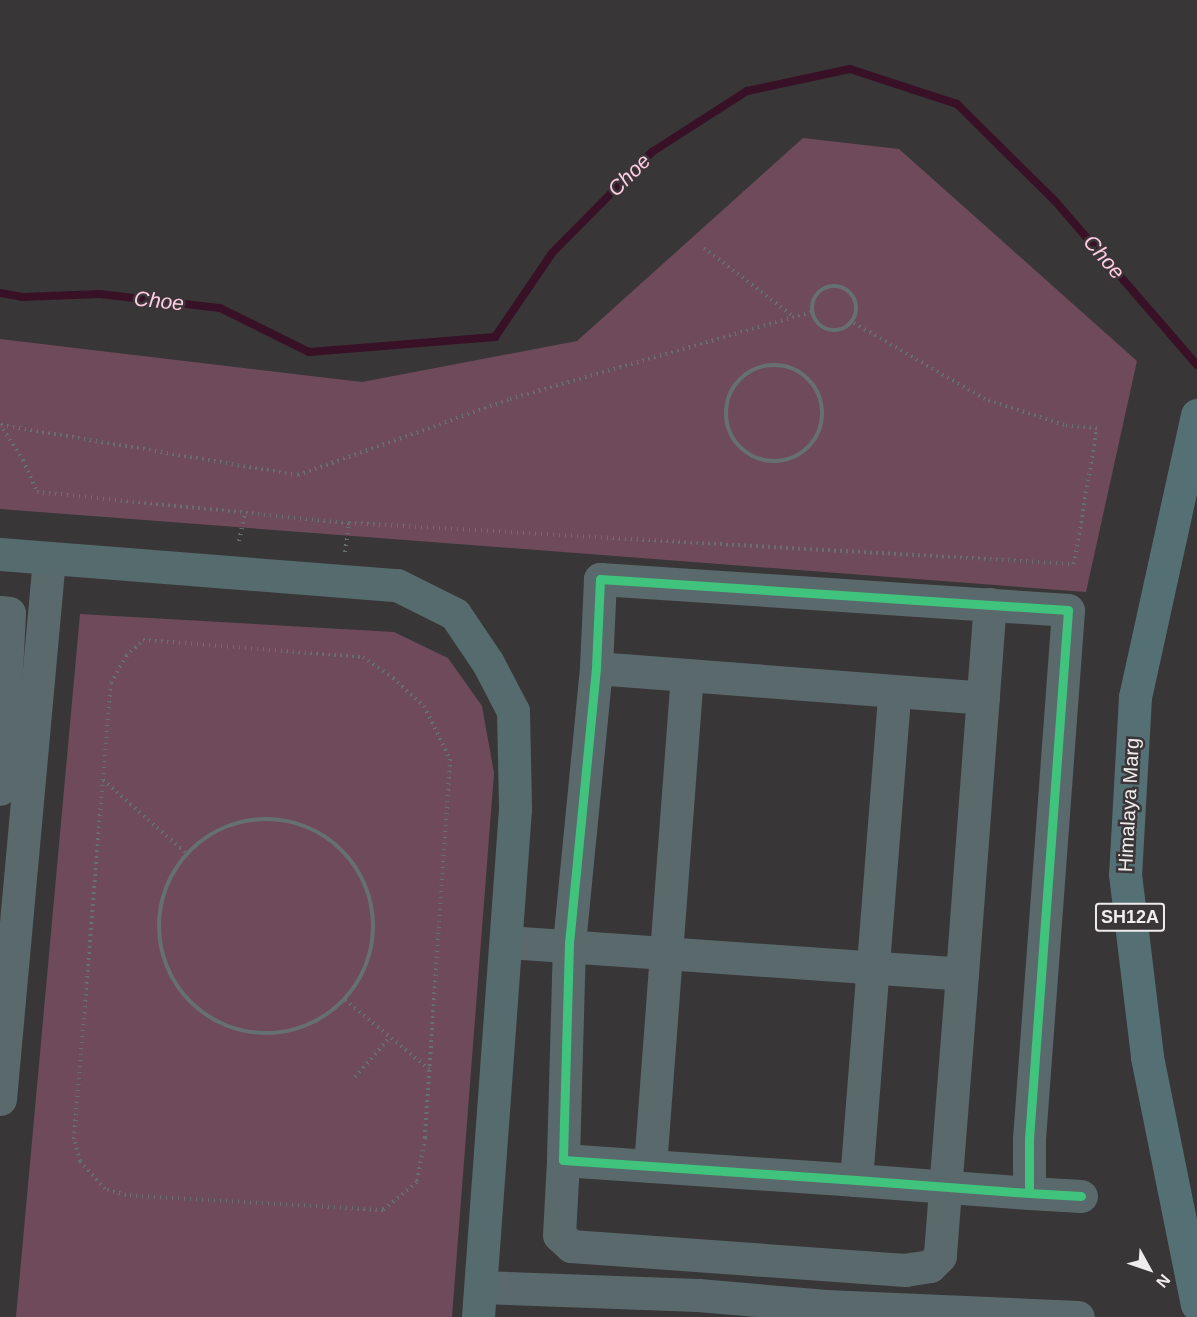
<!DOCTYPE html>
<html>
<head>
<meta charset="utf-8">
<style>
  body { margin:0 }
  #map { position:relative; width:1197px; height:1317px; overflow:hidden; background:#393637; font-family:Arial,sans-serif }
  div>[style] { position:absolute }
  .green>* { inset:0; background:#6e4a5b }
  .stream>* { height:8px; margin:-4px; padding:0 4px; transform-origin:4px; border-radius:4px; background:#391127 }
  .path>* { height:4px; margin-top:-2px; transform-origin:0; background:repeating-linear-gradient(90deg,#667072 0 1.5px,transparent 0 6px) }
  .path>.ring { margin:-2px; padding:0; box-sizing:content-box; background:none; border:4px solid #667072; border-radius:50% }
  .street>* { height:33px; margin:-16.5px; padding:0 16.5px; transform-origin:16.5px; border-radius:16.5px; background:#5a696c }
  .secondary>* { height:33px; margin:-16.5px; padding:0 16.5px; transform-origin:16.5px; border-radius:16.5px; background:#556b6e }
  .primary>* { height:33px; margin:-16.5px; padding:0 16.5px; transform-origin:16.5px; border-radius:16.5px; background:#557074 }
  .cycleway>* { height:9px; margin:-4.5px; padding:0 4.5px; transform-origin:4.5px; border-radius:4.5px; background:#40c37c }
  span { translate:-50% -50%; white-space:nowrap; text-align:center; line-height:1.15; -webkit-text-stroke:5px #3a3537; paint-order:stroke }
  .shield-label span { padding:2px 4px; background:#3a3537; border:2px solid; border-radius:4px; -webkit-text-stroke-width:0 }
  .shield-label { font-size:18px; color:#efecee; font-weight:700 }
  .street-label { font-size:20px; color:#efecee }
  .water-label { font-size:21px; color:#fecce3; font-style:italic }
  .north { position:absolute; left:1119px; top:1239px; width:60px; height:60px; -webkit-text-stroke:4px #3a3537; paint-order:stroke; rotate:130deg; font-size:16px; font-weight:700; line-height:24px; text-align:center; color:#efecee }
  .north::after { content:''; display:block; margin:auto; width:21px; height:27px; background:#efecee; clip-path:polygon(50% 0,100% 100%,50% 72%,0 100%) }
</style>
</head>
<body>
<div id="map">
  <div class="green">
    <i style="clip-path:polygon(803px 138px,899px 149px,1137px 361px,1086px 592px,0 509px,0 339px,362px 382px,577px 341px)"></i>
    <i style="clip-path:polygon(80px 614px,394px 632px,448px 658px,482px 706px,494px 773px,452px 1317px,16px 1317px)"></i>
  </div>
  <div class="stream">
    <i style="left:0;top:293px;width:22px;rotate:10deg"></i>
    <i style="left:22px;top:297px;width:78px;rotate:-2.2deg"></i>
    <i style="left:100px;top:294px;width:121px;rotate:6.7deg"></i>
    <i style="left:220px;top:308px;width:99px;rotate:26.3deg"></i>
    <i style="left:309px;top:352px;width:187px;rotate:-4.6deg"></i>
    <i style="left:495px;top:337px;width:102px;rotate:-55.8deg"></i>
    <i style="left:552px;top:253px;width:142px;rotate:-45.3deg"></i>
    <i style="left:652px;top:152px;width:113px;rotate:-32.7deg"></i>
    <i style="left:747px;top:91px;width:105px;rotate:-12.1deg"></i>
    <i style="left:850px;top:69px;width:113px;rotate:18.1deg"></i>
    <i style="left:957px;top:104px;width:138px;rotate:44.7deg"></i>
    <i style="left:1055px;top:201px;width:217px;rotate:49.1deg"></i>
  </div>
  <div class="path">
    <i style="left:704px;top:248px;width:113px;rotate:37.5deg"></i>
    <i class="ring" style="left:812px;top:286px;width:40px;height:40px"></i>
    <i class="ring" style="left:726px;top:365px;width:92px;height:92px"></i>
    <i style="left:0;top:424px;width:43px;rotate:57.4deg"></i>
    <i style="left:23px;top:460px;width:35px;rotate:66deg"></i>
    <i style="left:37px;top:492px;width:314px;rotate:5.7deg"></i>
    <i style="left:349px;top:523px;width:726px;rotate:3.24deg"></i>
    <i style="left:1074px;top:564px;width:138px;rotate:-80.4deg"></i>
    <i style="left:1097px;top:428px;width:33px;rotate:-175deg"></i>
    <i style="left:1064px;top:425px;width:83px;rotate:-161.8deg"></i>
    <i style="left:985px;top:399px;width:154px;rotate:-149.9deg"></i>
    <i style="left:1px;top:425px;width:301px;rotate:9.6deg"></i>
    <i style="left:298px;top:475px;width:225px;rotate:-19.7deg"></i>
    <i style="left:510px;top:399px;width:314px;rotate:-16.1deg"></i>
    <i style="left:239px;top:541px;width:29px;rotate:-78deg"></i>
    <i style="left:345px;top:552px;width:29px;rotate:-82deg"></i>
    <i style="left:143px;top:640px;width:221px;rotate:4.4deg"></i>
    <i style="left:363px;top:657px;width:37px;rotate:35deg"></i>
    <i style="left:393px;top:678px;width:42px;rotate:42.1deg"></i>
    <i style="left:424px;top:706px;width:59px;rotate:63.9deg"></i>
    <i style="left:450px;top:759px;width:380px;rotate:93.8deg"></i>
    <i style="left:425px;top:1138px;width:45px;rotate:100.3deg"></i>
    <i style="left:417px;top:1182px;width:44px;rotate:140.5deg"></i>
    <i style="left:383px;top:1210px;width:257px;rotate:-176.7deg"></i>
    <i style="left:126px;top:1195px;width:22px;rotate:-164deg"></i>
    <i style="left:105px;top:1189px;width:38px;rotate:-132deg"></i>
    <i style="left:80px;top:1161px;width:23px;rotate:-105deg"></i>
    <i style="left:74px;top:1139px;width:457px;rotate:-85.4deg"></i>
    <i style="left:111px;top:683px;width:31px;rotate:-61deg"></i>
    <i style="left:126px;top:656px;width:23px;rotate:-43deg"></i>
    <i style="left:103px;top:780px;width:112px;rotate:41.4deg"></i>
    <i class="ring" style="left:159px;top:819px;width:210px;height:210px"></i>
    <i style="left:345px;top:1000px;width:109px;rotate:39.4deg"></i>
    <i style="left:355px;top:1077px;width:53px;rotate:-48.8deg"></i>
  </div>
  <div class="street">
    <i style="left:0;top:612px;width:9px;rotate:6deg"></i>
    <i style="left:9px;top:613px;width:176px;rotate:92.9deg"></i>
    <i style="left:596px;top:668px;width:388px;rotate:4.4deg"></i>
    <i style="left:507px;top:942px;width:456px;rotate:4deg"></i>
    <i style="left:962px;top:974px;width:283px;rotate:94.5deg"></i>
    <i style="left:940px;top:1256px;width:14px;rotate:135deg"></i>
    <i style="left:930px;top:1266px;width:25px;rotate:171deg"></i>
    <i style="left:905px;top:1270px;width:335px;rotate:-175.9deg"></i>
    <i style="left:571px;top:1246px;width:16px;rotate:-137deg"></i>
    <i style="left:559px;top:1235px;width:75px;rotate:-86.9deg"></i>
    <i style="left:962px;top:974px;width:371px;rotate:-85.7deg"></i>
    <i style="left:0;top:1099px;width:543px;rotate:-84.82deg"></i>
    <i style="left:650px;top:1166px;width:490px;rotate:-85.7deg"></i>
    <i style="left:856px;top:1180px;width:489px;rotate:-85.5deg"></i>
    <i style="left:1029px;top:1193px;width:54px;rotate:-90deg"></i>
    <i style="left:1029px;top:1139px;width:530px;rotate:-85.78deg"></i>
    <i style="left:1068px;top:610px;width:469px;rotate:-176.2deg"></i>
    <i style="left:600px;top:579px;width:89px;rotate:92.6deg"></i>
    <i style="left:596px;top:668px;width:276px;rotate:95.6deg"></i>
    <i style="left:569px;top:943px;width:217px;rotate:91.6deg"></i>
    <i style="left:563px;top:1160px;width:294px;rotate:3.9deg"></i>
    <i style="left:856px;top:1180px;width:173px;rotate:4.3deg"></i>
    <i style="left:1029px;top:1193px;width:52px;rotate:3.3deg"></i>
    <i style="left:481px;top:1287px;width:217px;rotate:2.1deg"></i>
    <i style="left:698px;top:1295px;width:128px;rotate:4.9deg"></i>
    <i style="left:826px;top:1306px;width:252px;rotate:2.5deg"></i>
  </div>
  <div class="secondary">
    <i style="left:0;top:554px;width:398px;rotate:4.5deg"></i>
    <i style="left:397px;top:585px;width:65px;rotate:26.6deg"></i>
    <i style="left:455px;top:614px;width:59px;rotate:56deg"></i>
    <i style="left:488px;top:663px;width:54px;rotate:62.5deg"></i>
    <i style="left:513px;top:711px;width:98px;rotate:88.8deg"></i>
    <i style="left:515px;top:809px;width:509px;rotate:94.17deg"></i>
  </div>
  <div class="primary">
    <i style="left:1197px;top:415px;width:289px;rotate:102.4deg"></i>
    <i style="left:1135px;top:697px;width:177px;rotate:93.2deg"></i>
    <i style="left:1125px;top:874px;width:184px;rotate:83.1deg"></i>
    <i style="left:1147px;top:1057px;width:252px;rotate:78.6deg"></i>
  </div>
  <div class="cycleway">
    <i style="left:1029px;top:1193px;width:54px;rotate:-90deg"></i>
    <i style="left:1029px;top:1139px;width:530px;rotate:-85.78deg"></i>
    <i style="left:1068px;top:610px;width:469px;rotate:-176.2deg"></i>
    <i style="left:600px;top:579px;width:89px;rotate:92.6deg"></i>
    <i style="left:596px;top:668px;width:276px;rotate:95.6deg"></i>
    <i style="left:569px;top:943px;width:217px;rotate:91.6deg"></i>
    <i style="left:563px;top:1160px;width:294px;rotate:3.9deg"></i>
    <i style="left:856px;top:1180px;width:173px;rotate:4.3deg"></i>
    <i style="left:1029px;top:1193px;width:52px;rotate:3.3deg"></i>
  </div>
  <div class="shield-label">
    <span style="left:1130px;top:917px">SH12A</span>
  </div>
  <div class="street-label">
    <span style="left:1129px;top:805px;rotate:-87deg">Himalaya Marg</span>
  </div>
  <div class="water-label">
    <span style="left:629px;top:175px;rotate:-45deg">Choe</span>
    <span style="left:1104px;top:257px;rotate:49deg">Choe</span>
    <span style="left:159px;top:301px;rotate:6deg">Choe</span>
  </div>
  <div class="north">N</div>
</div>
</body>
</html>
